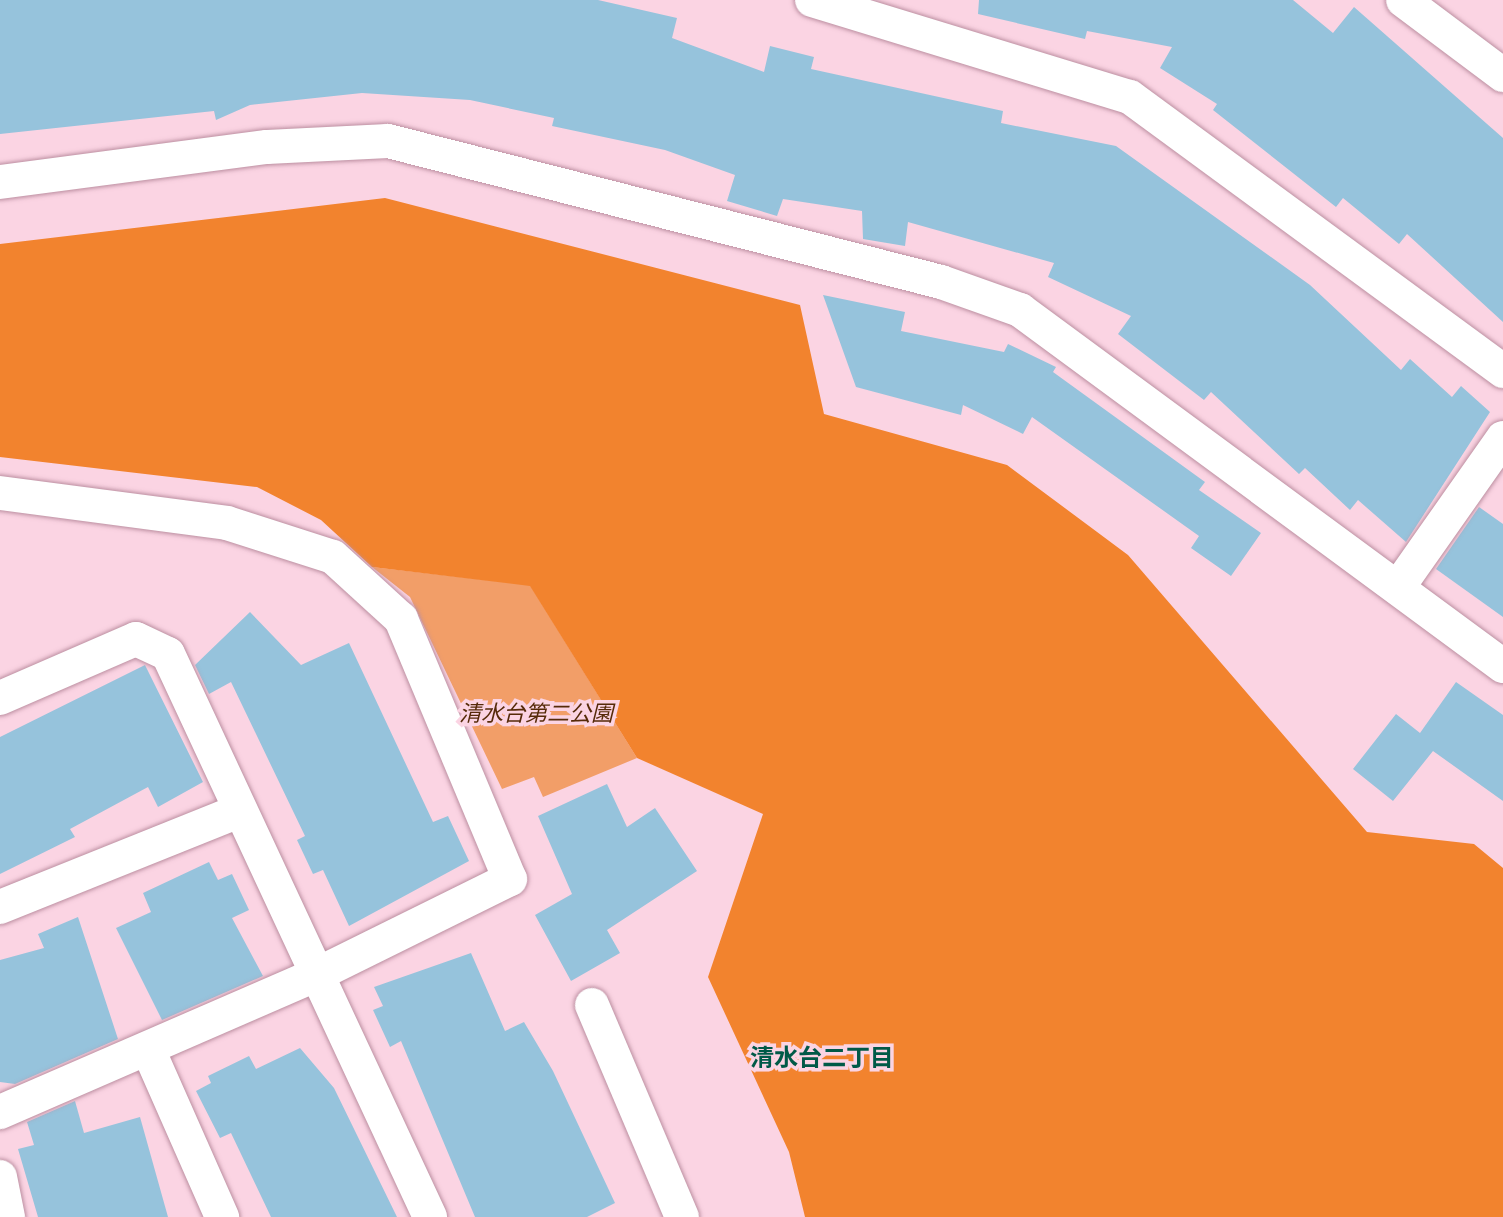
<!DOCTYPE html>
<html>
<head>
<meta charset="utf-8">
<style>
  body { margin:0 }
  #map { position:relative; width:1503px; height:1217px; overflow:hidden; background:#fbd4e3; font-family:"Noto Serif","Noto Sans JP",serif }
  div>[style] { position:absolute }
  .green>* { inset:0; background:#f29e68 }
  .forest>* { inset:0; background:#f2832e }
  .building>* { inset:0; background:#96c3dc }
  .roads { filter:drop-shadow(0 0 2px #bc8fa1) drop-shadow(0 0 2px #bc8fa1) }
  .minor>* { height:34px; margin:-17px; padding:0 17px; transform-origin:17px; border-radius:17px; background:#fff }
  span { translate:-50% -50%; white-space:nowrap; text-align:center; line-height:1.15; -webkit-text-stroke:7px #fbd4e3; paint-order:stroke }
  .park-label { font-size:22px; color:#562a09; font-style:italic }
  .neighbourhood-label { font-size:24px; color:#005947; font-weight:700 }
</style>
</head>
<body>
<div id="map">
  <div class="green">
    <i style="clip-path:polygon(372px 567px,530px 585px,637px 758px,543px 797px,534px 777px,502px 789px,410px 597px)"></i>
  </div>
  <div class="forest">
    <i style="clip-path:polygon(385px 198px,800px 305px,824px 414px,1007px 465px,1128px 555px,1367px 832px,1474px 844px,1503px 868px,1503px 1217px,805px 1217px,789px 1152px,708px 977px,763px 814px,637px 758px,530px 586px,372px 567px,321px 520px,257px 487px,0 457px,0 244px)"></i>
  </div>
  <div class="building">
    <i style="clip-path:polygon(0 0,598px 0,677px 18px,672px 38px,764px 72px,770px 46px,814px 57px,811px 69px,1003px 111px,1001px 123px,1116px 146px,1310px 285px,1401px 370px,1410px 359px,1452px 397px,1461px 386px,1490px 412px,1406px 542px,1358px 500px,1350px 510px,1305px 468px,1299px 474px,1211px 392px,1204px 400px,1118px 334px,1131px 316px,1048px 277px,1054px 263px,908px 222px,905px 246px,863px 239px,862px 211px,783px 199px,777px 216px,727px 201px,735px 175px,665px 150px,552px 126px,554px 118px,470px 100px,362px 93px,250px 105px,216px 120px,214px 111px,0 134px)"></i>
    <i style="clip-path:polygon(979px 0,1293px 0,1333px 33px,1354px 7px,1503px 138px,1503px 322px,1407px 234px,1399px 244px,1343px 198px,1336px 207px,1213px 110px,1217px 104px,1160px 68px,1172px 47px,1087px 31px,1085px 39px,978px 14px)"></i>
    <i style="clip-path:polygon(823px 295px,905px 312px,901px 331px,1004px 352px,1008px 344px,1056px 367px,1053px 372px,1205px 482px,1199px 490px,1261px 533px,1231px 576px,1191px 548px,1199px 536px,1032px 417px,1023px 434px,963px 405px,961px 415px,856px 387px)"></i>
    <i style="clip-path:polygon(1479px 507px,1503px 524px,1503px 617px,1436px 569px)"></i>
    <i style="clip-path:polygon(250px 612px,301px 665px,349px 643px,433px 822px,448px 816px,469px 861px,349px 926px,323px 870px,313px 874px,297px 840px,305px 836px,231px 682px,209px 694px,195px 665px)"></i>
    <i style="clip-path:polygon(145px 665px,203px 782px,158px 807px,148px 787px,70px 829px,75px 837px,0 874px,0 737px)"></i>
    <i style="clip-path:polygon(1456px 682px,1503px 715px,1503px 801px,1433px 751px,1393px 801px,1353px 769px,1396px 714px,1420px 733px)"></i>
    <i style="clip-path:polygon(607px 784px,627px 827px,655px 808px,697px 871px,607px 930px,620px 953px,571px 981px,535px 915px,572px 894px,538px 816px)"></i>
    <i style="clip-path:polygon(209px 862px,218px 880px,232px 874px,249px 910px,232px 918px,263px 976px,162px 1020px,116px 928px,151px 912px,143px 893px)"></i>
    <i style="clip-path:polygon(78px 917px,118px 1039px,15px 1084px,0 1082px,0 960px,44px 948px,38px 934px)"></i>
    <i style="clip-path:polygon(471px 953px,505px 1031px,524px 1022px,553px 1071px,615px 1203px,587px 1217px,475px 1217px,401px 1041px,390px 1047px,373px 1010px,383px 1006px,374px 987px)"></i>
    <i style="clip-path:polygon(300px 1048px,334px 1088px,397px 1217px,271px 1217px,231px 1133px,220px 1138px,196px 1091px,211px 1083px,208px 1076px,249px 1056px,256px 1069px)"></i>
    <i style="clip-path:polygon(75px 1101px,84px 1133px,140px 1117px,168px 1217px,38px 1217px,18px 1149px,34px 1145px,27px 1122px)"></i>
  </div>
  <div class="roads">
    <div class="minor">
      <i style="left:812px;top:0;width:332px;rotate:17deg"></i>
      <i style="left:1130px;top:97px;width:463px;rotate:36.3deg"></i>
      <i style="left:1403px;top:0;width:125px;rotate:36.9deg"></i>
      <i style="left:0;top:182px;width:269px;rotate:-7.5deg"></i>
      <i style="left:267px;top:147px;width:121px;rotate:-2.8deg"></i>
      <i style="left:388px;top:141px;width:571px;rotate:14.3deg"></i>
      <i style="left:941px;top:282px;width:84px;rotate:19.5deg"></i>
      <i style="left:1020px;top:310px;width:600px;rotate:36.39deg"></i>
      <i style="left:0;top:493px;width:229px;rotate:7.5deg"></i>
      <i style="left:227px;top:523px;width:111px;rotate:17.8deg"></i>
      <i style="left:333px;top:557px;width:92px;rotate:42.4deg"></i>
      <i style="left:401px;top:619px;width:282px;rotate:67.3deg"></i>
      <i style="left:510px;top:879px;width:212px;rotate:153.7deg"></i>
      <i style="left:320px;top:973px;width:349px;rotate:156.5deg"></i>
      <i style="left:1399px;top:586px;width:181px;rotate:-54.9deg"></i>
      <i style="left:0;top:698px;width:148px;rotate:-23.5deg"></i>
      <i style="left:136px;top:639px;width:35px;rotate:25deg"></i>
      <i style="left:168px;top:654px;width:621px;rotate:65.04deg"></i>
      <i style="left:0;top:907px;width:254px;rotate:-21.9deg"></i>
      <i style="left:592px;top:1005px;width:230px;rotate:67deg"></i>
      <i style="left:148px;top:1049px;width:184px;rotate:66.2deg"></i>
      <i style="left:0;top:1177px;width:41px;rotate:78.7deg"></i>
    </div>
  </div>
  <div class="park-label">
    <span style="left:536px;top:713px">清水台第二公園</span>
  </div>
  <div class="neighbourhood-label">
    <span style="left:822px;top:1057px">清水台二丁目</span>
  </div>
</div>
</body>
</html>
